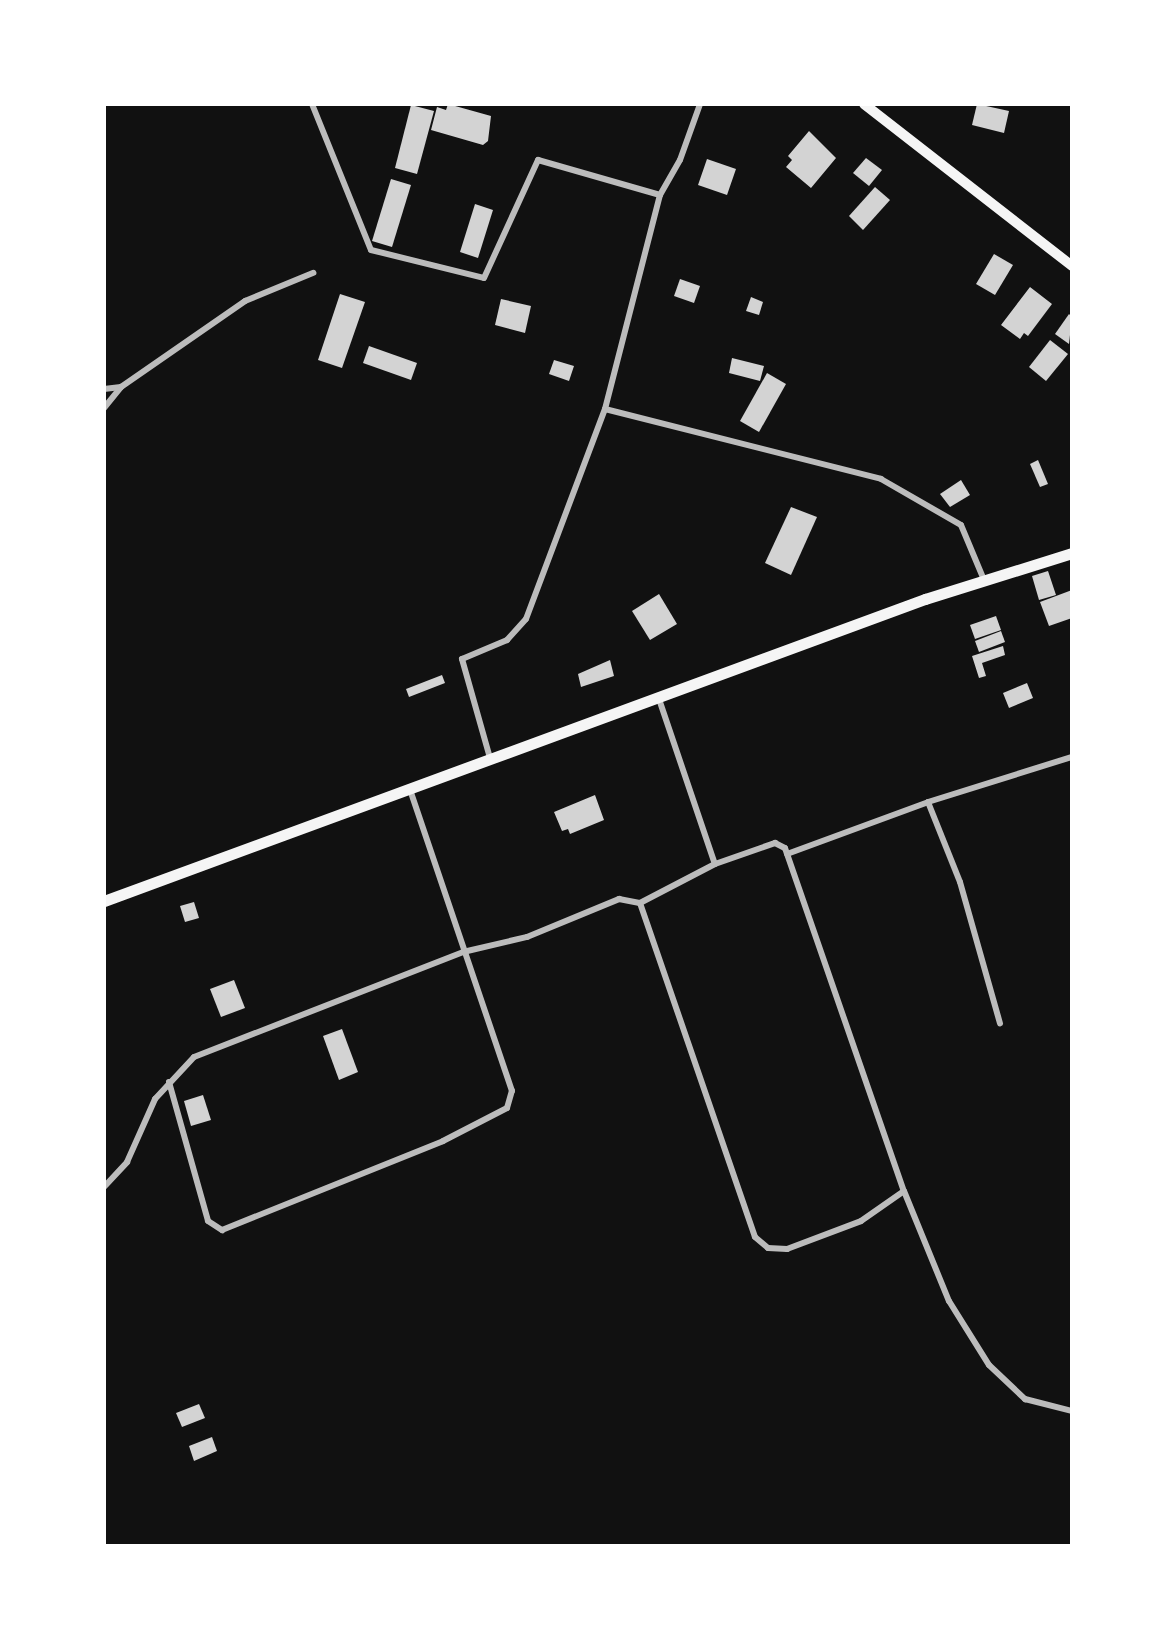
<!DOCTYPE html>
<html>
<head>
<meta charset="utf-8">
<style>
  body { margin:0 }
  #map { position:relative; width:1176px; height:1650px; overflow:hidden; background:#111; font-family:"DM Sans",sans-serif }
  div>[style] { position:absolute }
  .building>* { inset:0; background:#d3d3d3 }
  .minor>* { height:6px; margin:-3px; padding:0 3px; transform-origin:3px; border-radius:3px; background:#bcbcbc }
  .primary>* { height:10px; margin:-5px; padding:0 5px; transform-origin:5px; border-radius:5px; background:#f5f5f5 }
  .trunk>* { height:11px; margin:-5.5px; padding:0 5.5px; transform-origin:5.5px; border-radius:5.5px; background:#f5f5f5 }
  span { translate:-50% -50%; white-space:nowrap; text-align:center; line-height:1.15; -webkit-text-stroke:6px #fff; paint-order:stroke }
  .frame { position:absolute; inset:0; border:106px solid #fff; pointer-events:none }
</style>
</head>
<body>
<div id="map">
  <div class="building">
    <i style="clip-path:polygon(448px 104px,491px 116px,488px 141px,483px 145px,431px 130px,437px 107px,446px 110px)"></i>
    <i style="clip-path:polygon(977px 104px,1009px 111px,1004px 133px,972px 125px)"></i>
    <i style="clip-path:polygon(411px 105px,434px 111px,417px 174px,395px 168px)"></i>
    <i style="clip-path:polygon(809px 131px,836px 158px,811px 188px,786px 167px,792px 160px,788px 156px)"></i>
    <i style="clip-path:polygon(866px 158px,882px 170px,869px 186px,853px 173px)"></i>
    <i style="clip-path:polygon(707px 159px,736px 169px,727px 195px,698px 185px)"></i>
    <i style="clip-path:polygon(391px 179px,411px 185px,392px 247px,372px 241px)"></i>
    <i style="clip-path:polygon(875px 187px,890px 200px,863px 230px,849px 216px)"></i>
    <i style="clip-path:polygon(475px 204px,493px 210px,478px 258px,460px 252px)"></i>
    <i style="clip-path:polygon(994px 254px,1013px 265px,995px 295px,976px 284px)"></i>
    <i style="clip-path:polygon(680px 279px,700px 286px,694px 303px,674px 296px)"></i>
    <i style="clip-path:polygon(1030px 287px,1052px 304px,1028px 336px,1024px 333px,1020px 339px,1001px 325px)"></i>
    <i style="clip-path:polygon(340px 294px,365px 302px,342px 368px,318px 360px)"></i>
    <i style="clip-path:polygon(751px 297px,763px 302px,759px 315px,746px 311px)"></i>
    <i style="clip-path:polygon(501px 299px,531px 306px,525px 333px,495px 325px)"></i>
    <i style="clip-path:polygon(1069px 314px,1072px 317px,1069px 344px,1055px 334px)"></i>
    <i style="clip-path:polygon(1050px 340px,1068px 354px,1046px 381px,1029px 367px)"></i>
    <i style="clip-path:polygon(369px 346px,417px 363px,411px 380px,363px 363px)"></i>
    <i style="clip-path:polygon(732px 358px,764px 366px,760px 381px,729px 373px)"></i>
    <i style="clip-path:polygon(554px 360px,574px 366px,569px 381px,549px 374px)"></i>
    <i style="clip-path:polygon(767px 373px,786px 384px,759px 432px,740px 421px)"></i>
    <i style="clip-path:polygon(1038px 460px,1048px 484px,1040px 487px,1030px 464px)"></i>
    <i style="clip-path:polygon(961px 480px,970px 495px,950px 507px,940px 494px)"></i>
    <i style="clip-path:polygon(791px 507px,817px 517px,791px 575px,765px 563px)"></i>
    <i style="clip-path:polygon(1048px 571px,1056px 595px,1039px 600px,1032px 576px)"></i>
    <i style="clip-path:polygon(1072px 590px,1072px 618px,1049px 626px,1040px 602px)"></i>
    <i style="clip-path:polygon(659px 594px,677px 624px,650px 640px,632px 611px)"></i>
    <i style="clip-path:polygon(996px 616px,1001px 630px,975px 639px,970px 625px)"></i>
    <i style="clip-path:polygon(1001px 631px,1005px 642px,979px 652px,975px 641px)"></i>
    <i style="clip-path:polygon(1003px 646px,1005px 655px,982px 663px,986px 676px,979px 678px,972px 656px)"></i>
    <i style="clip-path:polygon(610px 660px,614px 676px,581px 687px,578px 674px)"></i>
    <i style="clip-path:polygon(442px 675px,445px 683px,409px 697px,406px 689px)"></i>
    <i style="clip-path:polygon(1027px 683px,1033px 698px,1009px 708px,1003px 693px)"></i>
    <i style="clip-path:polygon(595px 795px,604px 820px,570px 834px,568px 829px,562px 831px,554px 812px)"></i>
    <i style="clip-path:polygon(194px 902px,199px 918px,185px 922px,180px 906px)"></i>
    <i style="clip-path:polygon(234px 980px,245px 1008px,221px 1017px,210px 989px)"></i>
    <i style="clip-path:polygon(342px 1029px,358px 1072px,339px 1080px,323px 1036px)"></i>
    <i style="clip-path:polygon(203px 1095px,211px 1120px,191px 1126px,184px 1101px)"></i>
    <i style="clip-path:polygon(199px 1404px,205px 1418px,182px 1427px,176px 1413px)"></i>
    <i style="clip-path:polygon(212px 1437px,217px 1451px,194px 1461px,189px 1446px)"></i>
  </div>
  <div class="minor">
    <i style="left:312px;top:104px;width:157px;rotate:68deg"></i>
    <i style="left:371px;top:250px;width:116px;rotate:13.9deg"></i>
    <i style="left:484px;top:278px;width:130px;rotate:-65.4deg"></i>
    <i style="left:538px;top:160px;width:127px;rotate:16deg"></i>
    <i style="left:104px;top:389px;width:17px;rotate:-7deg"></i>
    <i style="left:104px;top:408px;width:27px;rotate:-51deg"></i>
    <i style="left:121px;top:387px;width:151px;rotate:-34.7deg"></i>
    <i style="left:245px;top:301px;width:74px;rotate:-22.4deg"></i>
    <i style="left:605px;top:409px;width:285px;rotate:14.2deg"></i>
    <i style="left:881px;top:479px;width:92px;rotate:29.9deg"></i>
    <i style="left:961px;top:525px;width:60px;rotate:67.3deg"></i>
    <i style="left:659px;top:699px;width:174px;rotate:71.3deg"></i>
    <i style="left:715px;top:864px;width:64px;rotate:-19.3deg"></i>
    <i style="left:775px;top:843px;width:11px;rotate:27deg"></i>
    <i style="left:785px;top:848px;width:363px;rotate:70.9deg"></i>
    <i style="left:904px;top:1191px;width:119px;rotate:67.8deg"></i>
    <i style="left:949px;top:1301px;width:75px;rotate:58deg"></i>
    <i style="left:989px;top:1365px;width:50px;rotate:43.4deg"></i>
    <i style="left:1025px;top:1399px;width:49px;rotate:14.3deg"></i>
    <i style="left:490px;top:758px;width:103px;rotate:-105.8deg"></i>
    <i style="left:462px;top:659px;width:49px;rotate:-22.9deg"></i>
    <i style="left:507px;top:640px;width:28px;rotate:-48deg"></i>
    <i style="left:526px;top:619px;width:224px;rotate:-69.4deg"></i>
    <i style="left:605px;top:409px;width:221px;rotate:-75.6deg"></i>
    <i style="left:660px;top:195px;width:40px;rotate:-60.3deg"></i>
    <i style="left:680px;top:160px;width:59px;rotate:-70.3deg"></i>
    <i style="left:928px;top:802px;width:86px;rotate:68.2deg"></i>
    <i style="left:960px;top:882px;width:147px;rotate:74.2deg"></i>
    <i style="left:787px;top:854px;width:150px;rotate:-20.2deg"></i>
    <i style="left:928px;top:802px;width:151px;rotate:-17.4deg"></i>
    <i style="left:640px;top:903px;width:353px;rotate:71deg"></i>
    <i style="left:755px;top:1237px;width:17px;rotate:40deg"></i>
    <i style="left:768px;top:1248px;width:19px;rotate:3deg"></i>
    <i style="left:787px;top:1249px;width:79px;rotate:-20.7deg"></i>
    <i style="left:861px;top:1221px;width:52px;rotate:-34.9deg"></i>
    <i style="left:169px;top:1082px;width:144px;rotate:74.3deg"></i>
    <i style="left:208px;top:1221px;width:17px;rotate:33deg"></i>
    <i style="left:222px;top:1230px;width:238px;rotate:-21.9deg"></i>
    <i style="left:443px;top:1141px;width:72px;rotate:-27.3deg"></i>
    <i style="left:507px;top:1108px;width:18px;rotate:-74deg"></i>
    <i style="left:512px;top:1091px;width:318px;rotate:-108.7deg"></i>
    <i style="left:104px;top:1187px;width:34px;rotate:-47deg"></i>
    <i style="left:127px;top:1162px;width:69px;rotate:-66deg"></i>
    <i style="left:155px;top:1099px;width:57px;rotate:-47.1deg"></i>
    <i style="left:194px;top:1057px;width:289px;rotate:-21.3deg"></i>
    <i style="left:463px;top:952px;width:66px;rotate:-13.2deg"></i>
    <i style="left:527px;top:937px;width:100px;rotate:-22.4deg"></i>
    <i style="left:619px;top:899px;width:21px;rotate:11deg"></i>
    <i style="left:640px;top:903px;width:85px;rotate:-27.5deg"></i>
  </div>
  <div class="primary">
    <i style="left:864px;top:104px;width:264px;rotate:37.9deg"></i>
  </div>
  <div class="trunk">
    <i style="left:104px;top:901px;width:875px;rotate:-20.2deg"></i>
    <i style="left:925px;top:599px;width:154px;rotate:-17.4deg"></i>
  </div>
  <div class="frame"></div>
</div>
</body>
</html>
